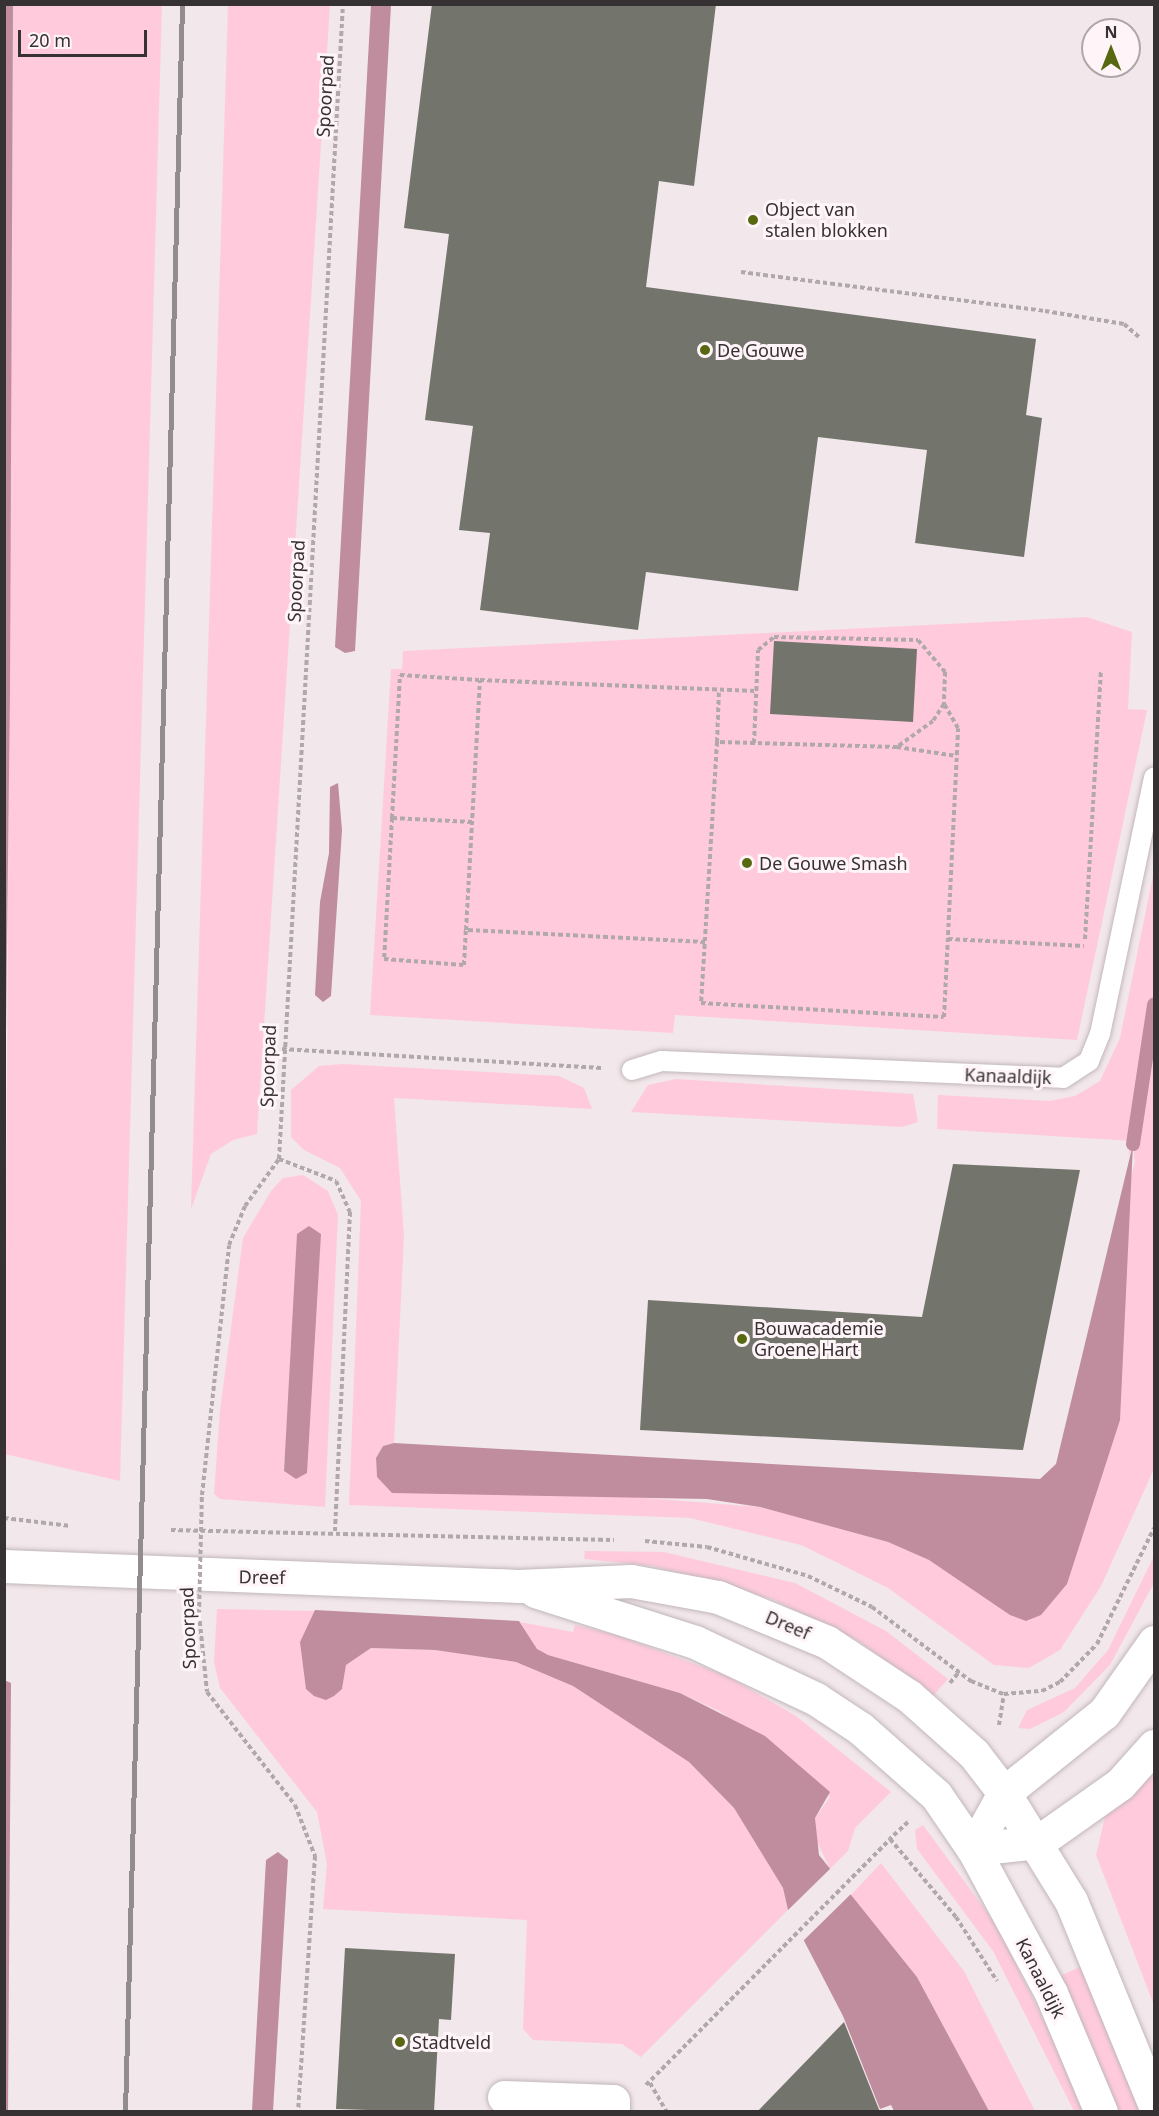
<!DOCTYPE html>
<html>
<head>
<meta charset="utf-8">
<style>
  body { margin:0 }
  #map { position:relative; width:1159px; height:2116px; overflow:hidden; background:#f2e7ea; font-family:"Noto Sans",sans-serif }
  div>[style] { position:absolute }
  .green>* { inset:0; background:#ffcbdc }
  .water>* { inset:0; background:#bf8d9e }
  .pier>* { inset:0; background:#f2e7ea }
  .stream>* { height:14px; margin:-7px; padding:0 7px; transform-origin:7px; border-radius:7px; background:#bf8d9e }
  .building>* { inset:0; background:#73756d }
  .path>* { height:4px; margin-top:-2px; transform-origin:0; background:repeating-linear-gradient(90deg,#b1a8ab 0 4.5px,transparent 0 7.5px) }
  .roads { filter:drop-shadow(0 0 2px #c1b7ba) drop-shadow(0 0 2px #c1b7ba) }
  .lane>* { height:20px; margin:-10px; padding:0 10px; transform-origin:10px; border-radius:10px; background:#fff }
  .street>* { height:33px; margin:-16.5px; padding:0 16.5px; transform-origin:16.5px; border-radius:16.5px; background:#fff }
  .secondary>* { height:33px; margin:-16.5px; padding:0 16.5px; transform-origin:16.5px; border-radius:16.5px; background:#fff }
  .rail>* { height:4.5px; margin:-2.25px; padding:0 2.25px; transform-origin:2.25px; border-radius:2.25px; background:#938c8e }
  .path-bridge>* { height:4px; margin-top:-2px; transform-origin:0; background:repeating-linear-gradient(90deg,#b1a8ab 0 4.5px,transparent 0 7.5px) }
  .dots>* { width:16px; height:16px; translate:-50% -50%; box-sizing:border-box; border:3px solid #fff4f8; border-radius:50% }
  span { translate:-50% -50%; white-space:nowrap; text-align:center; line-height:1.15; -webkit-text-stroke:6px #fff4f8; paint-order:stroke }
  .street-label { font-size:18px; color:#363234 }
  .poi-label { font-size:18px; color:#363234 }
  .left { translate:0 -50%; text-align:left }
  .frame { position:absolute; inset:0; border:6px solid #363234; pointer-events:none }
  .north { position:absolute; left:1081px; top:18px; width:60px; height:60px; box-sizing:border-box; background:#fff4f8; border:2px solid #afa6aa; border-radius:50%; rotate:0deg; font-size:16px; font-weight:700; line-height:24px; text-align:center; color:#363234 }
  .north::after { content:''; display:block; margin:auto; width:21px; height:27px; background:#586811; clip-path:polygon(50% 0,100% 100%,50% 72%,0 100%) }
  .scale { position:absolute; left:18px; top:30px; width:129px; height:27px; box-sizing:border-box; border:3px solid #363234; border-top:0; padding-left:8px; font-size:18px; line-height:21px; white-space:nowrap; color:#363234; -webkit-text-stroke:4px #fff4f8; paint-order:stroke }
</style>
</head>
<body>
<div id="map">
  <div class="green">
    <i style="clip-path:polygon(13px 5px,162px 5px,120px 1481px,5px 1454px)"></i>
    <i style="clip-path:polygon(228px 5px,330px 5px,257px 1134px,233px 1140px,211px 1154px,191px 1209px)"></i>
    <i style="clip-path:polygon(1087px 617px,1132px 632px,1128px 709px,1147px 710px,1077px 1040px,675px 1015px,673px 1033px,370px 1015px,391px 669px,402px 669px,403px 651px)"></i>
    <i style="clip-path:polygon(1154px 871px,1154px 1469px,1101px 1586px,1060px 1650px,1029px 1668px,994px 1665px,888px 1588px,844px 1566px,801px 1545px,690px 1518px,349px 1505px,361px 1201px,340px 1168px,304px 1150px,291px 1137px,291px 1090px,319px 1066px,342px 1064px,559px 1076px,584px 1088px,592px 1109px,394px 1098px,404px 1236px,394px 1443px,383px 1446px,376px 1458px,377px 1477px,760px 1507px,888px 1542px,929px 1560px,1026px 1621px,1135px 1161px,1133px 1146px,1127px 1158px,1132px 1141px,937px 1129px,938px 1095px,1049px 1101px,1075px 1096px,1100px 1081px,1120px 1038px)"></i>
    <i style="clip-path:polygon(676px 1079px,913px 1094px,918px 1122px,902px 1127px,631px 1112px,648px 1085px)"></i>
    <i style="clip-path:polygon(evenodd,303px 1175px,328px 1191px,338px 1215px,325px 1507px,220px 1499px,214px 1494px,220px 1410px,243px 1238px,271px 1191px,283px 1178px,303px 1175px,299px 1231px,296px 1479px,284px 1471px,299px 1231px)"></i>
    <i style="clip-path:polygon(585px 1551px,664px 1552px,795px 1583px,886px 1631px,948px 1679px,933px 1696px,860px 1642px,772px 1599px,653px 1566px,584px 1559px)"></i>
    <i style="clip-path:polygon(1154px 1556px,1154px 1583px,1110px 1665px,1064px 1712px,1030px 1729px,1018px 1728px,1027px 1710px,1075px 1688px,1108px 1650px)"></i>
    <i style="clip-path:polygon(217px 1609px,315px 1611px,300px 1642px,342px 1689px,346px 1665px,371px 1648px,436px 1650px,516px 1662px,573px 1686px,689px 1762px,734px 1808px,783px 1888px,788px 1910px,641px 2057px,622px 2044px,533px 2040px,523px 2029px,527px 1920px,323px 1909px,327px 1864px,317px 1812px,220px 1688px,214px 1662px)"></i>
    <i style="clip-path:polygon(520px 1622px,573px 1632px,575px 1625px,616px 1635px,727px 1676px,796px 1716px,891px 1792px,855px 1828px,848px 1851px,830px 1869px,813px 1833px,815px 1818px,830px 1797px,721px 1712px,680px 1693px,548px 1655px,537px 1650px)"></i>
    <i style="clip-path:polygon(1154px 1764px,1154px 2005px,1096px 1855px,1105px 1817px)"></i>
    <i style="clip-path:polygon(923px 1825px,997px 1926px,1089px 2111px,1074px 2111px,993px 1951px,917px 1849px,915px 1830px)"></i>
    <i style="clip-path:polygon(881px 1863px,964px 1971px,1035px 2111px,989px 2111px,917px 1977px,851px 1895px)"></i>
    <i style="clip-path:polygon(1084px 1965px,1144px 2111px,1118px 2111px,1060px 1976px)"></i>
  </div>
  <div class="water">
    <i style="clip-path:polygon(13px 4px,10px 690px,5px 1117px,4px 5px)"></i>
    <i style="clip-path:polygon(371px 5px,391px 5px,355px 651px,345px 653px,335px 647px)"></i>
    <i style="clip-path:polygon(338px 783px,342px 830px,331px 996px,323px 1002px,315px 995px,320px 902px,329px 853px,330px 787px)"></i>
    <i style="clip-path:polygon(1133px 1144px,1120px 1420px,1067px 1584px,1041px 1615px,1026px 1621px,1010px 1615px,929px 1560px,888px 1542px,760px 1507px,707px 1499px,392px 1493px,377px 1477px,376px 1458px,383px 1446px,394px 1443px,1040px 1479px,1056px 1464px)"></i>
    <i style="clip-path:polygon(309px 1226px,321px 1234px,307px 1473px,296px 1479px,284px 1471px,297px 1234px)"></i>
    <i style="clip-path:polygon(315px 1610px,519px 1621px,537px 1649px,548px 1655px,680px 1693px,765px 1736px,830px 1792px,815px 1818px,819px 1855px,917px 1977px,989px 2111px,894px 2111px,891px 2105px,880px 2109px,843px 2016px,788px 1910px,783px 1888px,734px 1808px,689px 1762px,573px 1686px,516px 1662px,435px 1650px,371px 1648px,346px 1665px,342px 1689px,334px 1696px,326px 1700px,314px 1696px,306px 1689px,300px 1642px)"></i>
    <i style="clip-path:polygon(4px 1680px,11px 1683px,8px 2112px,4px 2111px)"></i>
    <i style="clip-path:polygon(278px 1852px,288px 1860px,273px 2111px,252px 2111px,266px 1860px)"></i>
  </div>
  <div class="pier">
    <i style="clip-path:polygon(832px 1867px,853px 1892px,801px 1943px,785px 1913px)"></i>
  </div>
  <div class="stream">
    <i style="left:1133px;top:1144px;width:141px;rotate:-81.4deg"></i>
  </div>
  <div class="building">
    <i style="clip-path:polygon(432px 4px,716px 4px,694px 186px,659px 181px,646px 287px,1036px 339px,1026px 415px,1042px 418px,1024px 557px,915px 543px,927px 450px,818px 437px,798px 591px,646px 572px,638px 630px,480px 610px,490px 533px,459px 530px,473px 426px,425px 420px,449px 234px,404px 228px)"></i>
    <i style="clip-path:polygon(774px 641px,917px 649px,913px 722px,770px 714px)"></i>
    <i style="clip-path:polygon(953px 1164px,1080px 1170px,1023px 1450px,640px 1430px,648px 1300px,922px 1317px)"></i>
    <i style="clip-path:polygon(345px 1948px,455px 1954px,451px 2020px,439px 2019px,434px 2112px,336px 2109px)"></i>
    <i style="clip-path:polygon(844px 2022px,880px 2112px,757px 2112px)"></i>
  </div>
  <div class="path">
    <i style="left:741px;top:272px;width:306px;rotate:7.3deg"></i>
    <i style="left:1045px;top:311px;width:80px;rotate:9.3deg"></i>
    <i style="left:1124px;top:324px;width:20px;rotate:41deg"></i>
    <i style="left:717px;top:742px;width:52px;rotate:-87.8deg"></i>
    <i style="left:754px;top:743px;width:93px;rotate:-87.5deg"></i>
    <i style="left:758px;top:650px;width:21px;rotate:-39deg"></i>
    <i style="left:774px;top:637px;width:144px;rotate:1.2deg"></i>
    <i style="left:918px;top:640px;width:42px;rotate:49.8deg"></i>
    <i style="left:945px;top:672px;width:32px;rotate:92deg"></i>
    <i style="left:944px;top:704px;width:20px;rotate:123deg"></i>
    <i style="left:933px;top:721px;width:44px;rotate:144.2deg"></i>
    <i style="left:897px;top:747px;width:180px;rotate:-178.4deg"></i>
    <i style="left:717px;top:742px;width:261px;rotate:93.5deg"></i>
    <i style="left:701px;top:1003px;width:243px;rotate:3.3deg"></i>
    <i style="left:944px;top:1017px;width:289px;rotate:-87.2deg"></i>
    <i style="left:958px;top:728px;width:28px;rotate:-120deg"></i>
    <i style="left:897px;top:747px;width:60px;rotate:8.7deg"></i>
    <i style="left:392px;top:818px;width:141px;rotate:93.2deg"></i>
    <i style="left:384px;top:959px;width:80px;rotate:4.3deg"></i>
    <i style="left:464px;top:965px;width:35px;rotate:-87deg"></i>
    <i style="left:472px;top:822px;width:80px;rotate:-177.1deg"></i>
    <i style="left:392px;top:818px;width:143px;rotate:-86.8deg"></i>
    <i style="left:400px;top:675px;width:80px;rotate:3.6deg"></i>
    <i style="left:948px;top:939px;width:136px;rotate:2.9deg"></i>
    <i style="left:1085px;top:939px;width:269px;rotate:-86.6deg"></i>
    <i style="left:705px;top:942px;width:239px;rotate:-177.1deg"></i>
    <i style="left:466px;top:930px;width:250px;rotate:-86.8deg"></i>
    <i style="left:480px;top:680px;width:276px;rotate:2.3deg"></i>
    <i style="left:282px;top:1049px;width:320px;rotate:3.4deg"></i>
    <i style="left:279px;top:1159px;width:61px;rotate:21.1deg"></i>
    <i style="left:336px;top:1181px;width:34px;rotate:66deg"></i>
    <i style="left:350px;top:1212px;width:320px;rotate:92.7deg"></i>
    <i style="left:202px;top:1495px;width:251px;rotate:-83.8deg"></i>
    <i style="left:229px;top:1245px;width:42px;rotate:-67.7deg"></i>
    <i style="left:245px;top:1206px;width:58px;rotate:-54.1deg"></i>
    <i style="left:279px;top:1159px;width:1157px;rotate:-86.83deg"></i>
    <i style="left:4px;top:1518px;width:67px;rotate:6.8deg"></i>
    <i style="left:171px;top:1530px;width:443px;rotate:1.3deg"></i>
    <i style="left:645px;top:1541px;width:62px;rotate:5.5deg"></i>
    <i style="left:707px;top:1547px;width:105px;rotate:16deg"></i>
    <i style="left:808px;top:1576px;width:71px;rotate:25.8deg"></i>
    <i style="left:872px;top:1607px;width:124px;rotate:36.8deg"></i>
    <i style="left:971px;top:1681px;width:35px;rotate:22deg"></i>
    <i style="left:199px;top:1614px;width:78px;rotate:84.1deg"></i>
    <i style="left:207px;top:1692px;width:143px;rotate:52.1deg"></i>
    <i style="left:295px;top:1805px;width:55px;rotate:68.6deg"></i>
    <i style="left:315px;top:1856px;width:257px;rotate:93.8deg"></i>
    <i style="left:950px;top:1683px;width:14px;rotate:-51deg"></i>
    <i style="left:999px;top:1725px;width:31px;rotate:-81deg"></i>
    <i style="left:1004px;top:1694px;width:38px;rotate:-5deg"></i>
    <i style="left:1042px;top:1691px;width:20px;rotate:-27deg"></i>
    <i style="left:1060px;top:1682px;width:53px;rotate:-45.8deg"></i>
    <i style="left:1097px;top:1644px;width:129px;rotate:-63.8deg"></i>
    <i style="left:908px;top:1822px;width:25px;rotate:137deg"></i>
    <i style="left:890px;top:1839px;width:102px;rotate:49.8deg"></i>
    <i style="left:956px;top:1917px;width:76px;rotate:57.4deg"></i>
    <i style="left:650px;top:2083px;width:34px;rotate:60deg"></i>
    <i style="left:646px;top:2085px;width:346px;rotate:-45.2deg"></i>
  </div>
  <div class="roads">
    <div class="lane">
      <i style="left:632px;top:1070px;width:31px;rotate:-17deg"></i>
      <i style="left:662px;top:1061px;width:401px;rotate:2.4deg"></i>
      <i style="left:1063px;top:1078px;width:31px;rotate:-33deg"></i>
      <i style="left:1089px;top:1061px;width:29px;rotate:-68deg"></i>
      <i style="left:1100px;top:1034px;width:262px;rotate:-78.1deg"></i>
    </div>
    <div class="street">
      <i style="left:504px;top:2097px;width:109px;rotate:2.1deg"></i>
      <i style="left:613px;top:2101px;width:11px;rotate:90deg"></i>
    </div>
    <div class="secondary">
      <i style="left:4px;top:1566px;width:515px;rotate:2.22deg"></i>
      <i style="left:519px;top:1586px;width:112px;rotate:-2.6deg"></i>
      <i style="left:631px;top:1581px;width:88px;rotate:10.4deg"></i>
      <i style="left:718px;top:1597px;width:118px;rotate:22.4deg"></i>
      <i style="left:827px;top:1642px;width:98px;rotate:33.4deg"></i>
      <i style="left:909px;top:1696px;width:87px;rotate:41.7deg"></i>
      <i style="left:974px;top:1754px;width:49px;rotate:52.4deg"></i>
      <i style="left:1004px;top:1793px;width:127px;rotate:58.2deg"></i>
      <i style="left:1071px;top:1901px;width:218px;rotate:67.7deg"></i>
      <i style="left:535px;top:1591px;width:168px;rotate:17.7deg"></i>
      <i style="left:695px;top:1642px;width:134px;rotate:25.2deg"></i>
      <i style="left:816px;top:1699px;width:53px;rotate:33.4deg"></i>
      <i style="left:860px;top:1728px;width:101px;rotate:41.4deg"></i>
      <i style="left:936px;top:1795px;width:65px;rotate:55.6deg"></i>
      <i style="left:973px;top:1849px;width:65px;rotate:-6.1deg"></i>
      <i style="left:1038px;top:1842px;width:100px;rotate:-35.3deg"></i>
      <i style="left:1120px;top:1784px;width:51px;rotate:-48.2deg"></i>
      <i style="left:1101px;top:2112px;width:129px;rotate:-112.8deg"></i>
      <i style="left:1051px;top:1993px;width:164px;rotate:-118.4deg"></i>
      <i style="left:973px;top:1849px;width:64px;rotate:-61deg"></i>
      <i style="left:1004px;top:1793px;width:128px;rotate:-38.7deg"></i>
      <i style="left:1104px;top:1713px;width:87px;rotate:-54.8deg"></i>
    </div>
  </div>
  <div class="rail">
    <i style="left:125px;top:2112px;width:2109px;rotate:-88.45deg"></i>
  </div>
  <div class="path-bridge">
    <i style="left:199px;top:1614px;width:119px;rotate:-88.6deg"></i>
  </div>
  <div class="dots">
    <i style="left:753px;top:220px;background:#586811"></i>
    <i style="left:705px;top:350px;background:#586811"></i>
    <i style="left:747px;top:863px;background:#586811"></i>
    <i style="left:742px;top:1339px;background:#586811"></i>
    <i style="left:400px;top:2042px;background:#586811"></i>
  </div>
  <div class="street-label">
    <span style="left:325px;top:96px;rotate:-87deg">Spoorpad</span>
    <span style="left:296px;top:581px;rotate:-87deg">Spoorpad</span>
    <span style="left:268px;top:1066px;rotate:-88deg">Spoorpad</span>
    <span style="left:1008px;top:1076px;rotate:2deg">Kanaaldijk</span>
    <span style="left:262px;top:1577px;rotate:1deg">Dreef</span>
    <span style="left:788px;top:1625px;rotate:23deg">Dreef</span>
    <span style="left:188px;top:1628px;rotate:-92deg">Spoorpad</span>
    <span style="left:1041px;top:1978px;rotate:63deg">Kanaaldijk</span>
  </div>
  <div class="poi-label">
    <span class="left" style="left:765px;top:220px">Object van<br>stalen blokken</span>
    <span class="left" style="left:717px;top:350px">De Gouwe</span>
    <span class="left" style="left:759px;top:863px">De Gouwe Smash</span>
    <span class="left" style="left:754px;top:1339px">Bouwacademie<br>Groene Hart</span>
    <span class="left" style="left:412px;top:2042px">Stadtveld</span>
  </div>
  <div class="frame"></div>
  <div class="north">N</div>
  <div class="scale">20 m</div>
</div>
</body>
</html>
